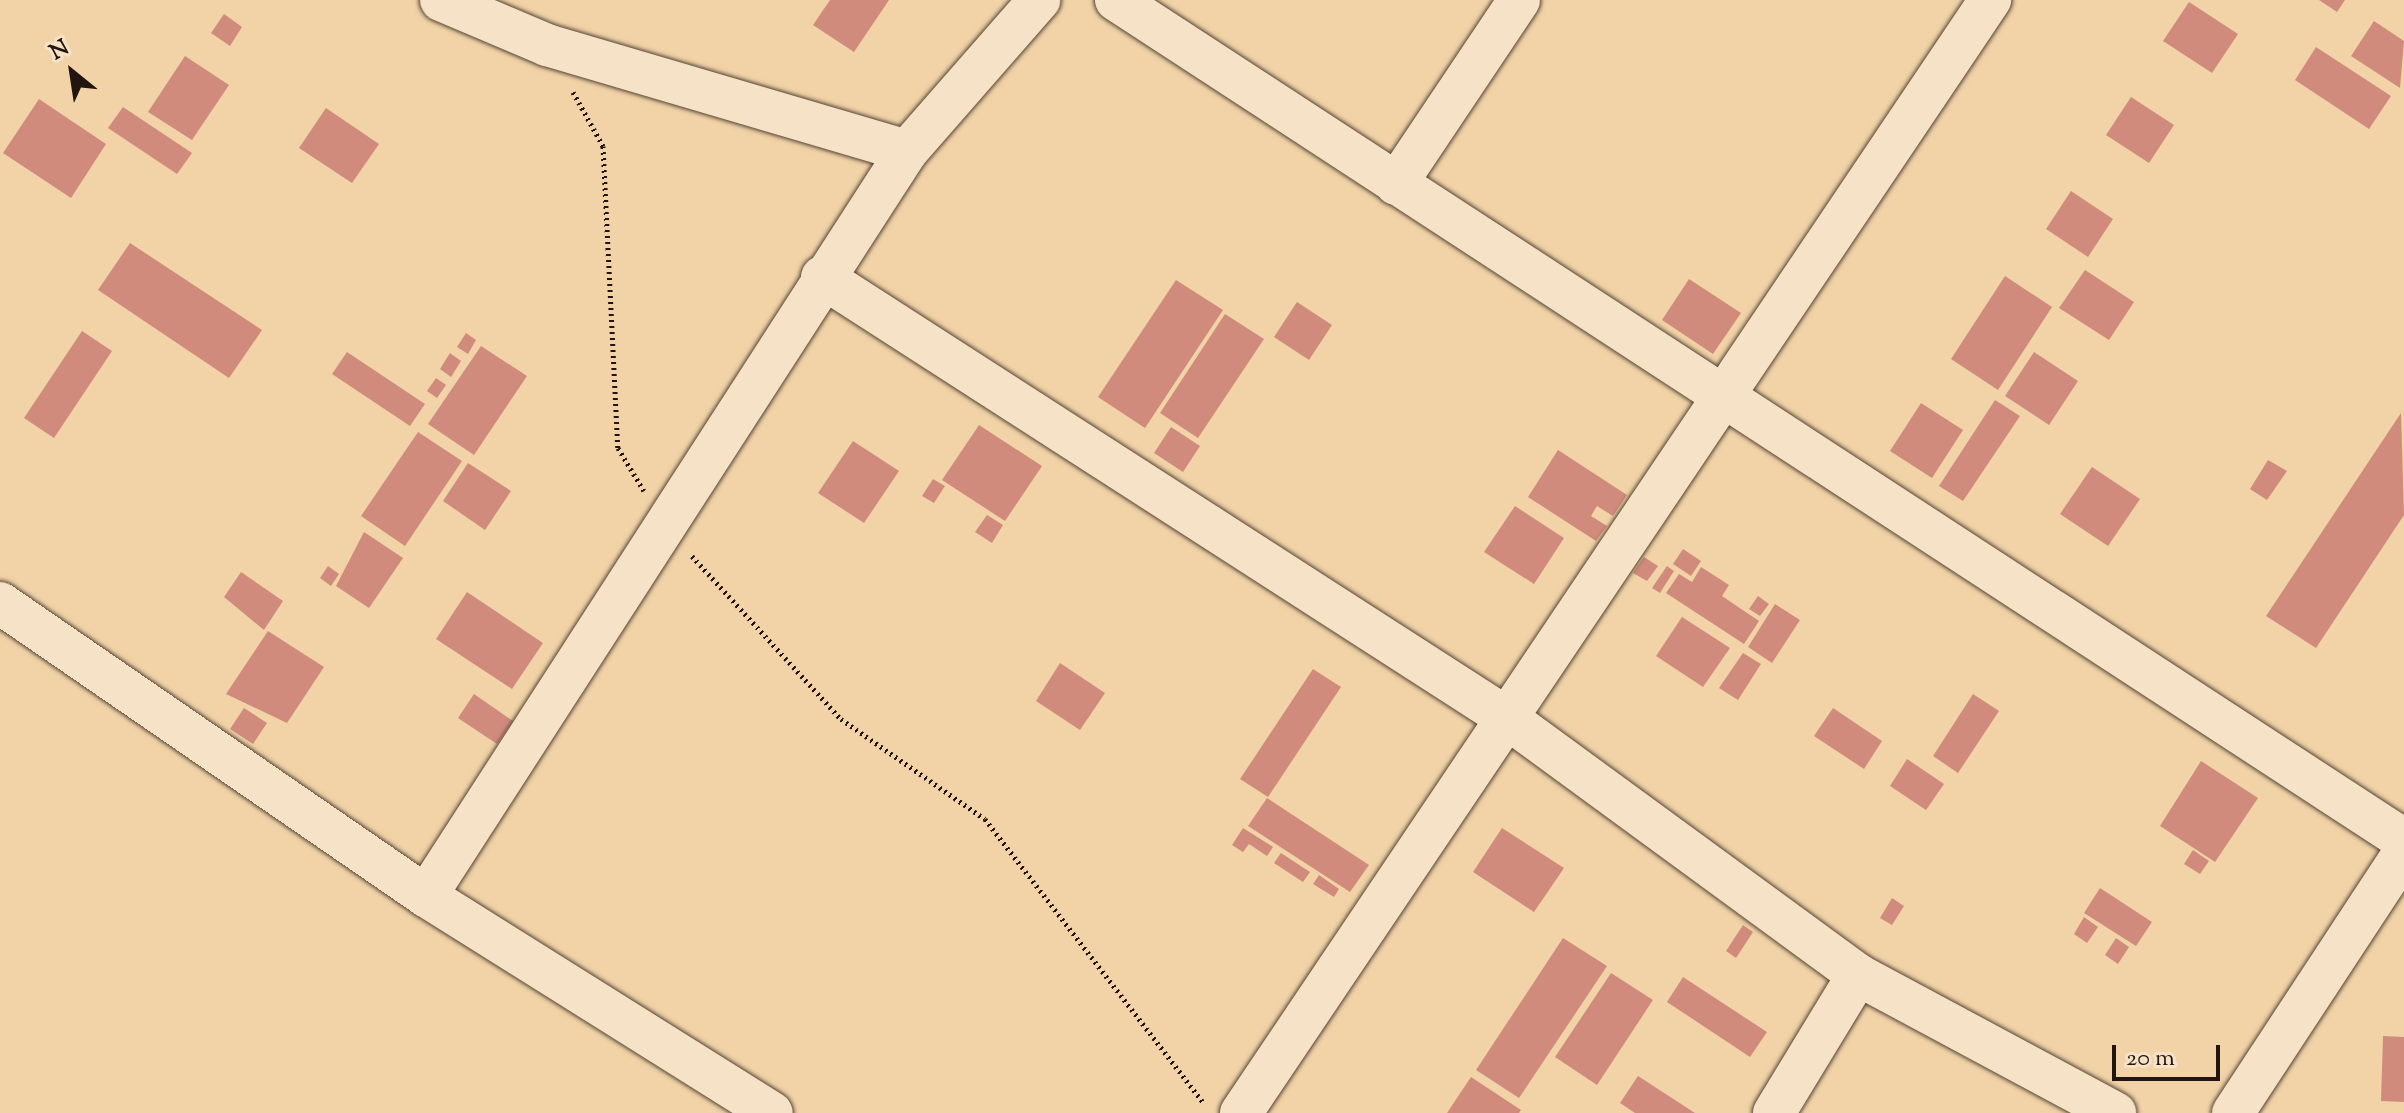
<!DOCTYPE html>
<html>
<head>
<meta charset="utf-8">
<style>
  body { margin:0 }
  #map { position:relative; width:2404px; height:1113px; overflow:hidden; background:#f1d3a7; font-family:"Sorts Mill Goudy",serif }
  div>[style] { position:absolute }
  .building>* { inset:0; background:#d18b7c }
  .path>* { height:5px; margin-top:-2.5px; transform-origin:0; background:repeating-linear-gradient(90deg,#22150f 0 2px,transparent 0 6px) }
  .roads { filter:drop-shadow(0 0 2px #564435) drop-shadow(0 0 2px #564435) }
  .street>* { height:42px; margin:-21px; padding:0 21px; transform-origin:21px; border-radius:21px; background:#f6e2c6 }
  span { translate:-50% -50%; white-space:nowrap; text-align:center; line-height:1.15; -webkit-text-stroke:8px #f6e2c6; paint-order:stroke }
  .north { position:absolute; left:32px; top:32px; width:80px; height:80px; -webkit-text-stroke:6px #f6e2c6; paint-order:stroke; rotate:330deg; font-size:22px; font-weight:700; line-height:32px; text-align:center; color:#22150f }
  .north::after { content:''; display:block; margin:auto; width:28px; height:36px; background:#22150f; clip-path:polygon(50% 0,100% 100%,50% 72%,0 100%) }
  .scale { position:absolute; left:2112px; top:1045px; width:108px; height:36px; box-sizing:border-box; border:4px solid #22150f; border-top:0; padding-left:10px; font-size:24px; line-height:28px; white-space:nowrap; color:#22150f; -webkit-text-stroke:6px #f6e2c6; paint-order:stroke }
</style>
</head>
<body>
<div id="map">
  <div class="building">
    <i style="clip-path:polygon(830px 0,889px 0,854px 52px,813px 25px)"></i>
    <i style="clip-path:polygon(2319px 0,2345px 0,2337px 12px)"></i>
    <i style="clip-path:polygon(2189px 2px,2238px 34px,2212px 73px,2163px 41px)"></i>
    <i style="clip-path:polygon(224px 14px,242px 27px,230px 46px,211px 33px)"></i>
    <i style="clip-path:polygon(2374px 21px,2404px 41px,2400px 88px,2351px 56px)"></i>
    <i style="clip-path:polygon(2316px 47px,2391px 96px,2369px 129px,2295px 80px)"></i>
    <i style="clip-path:polygon(185px 56px,229px 85px,192px 140px,148px 112px)"></i>
    <i style="clip-path:polygon(2131px 97px,2174px 125px,2149px 163px,2106px 135px)"></i>
    <i style="clip-path:polygon(39px 99px,106px 144px,71px 198px,3px 153px)"></i>
    <i style="clip-path:polygon(123px 107px,192px 153px,177px 174px,108px 128px)"></i>
    <i style="clip-path:polygon(326px 108px,379px 144px,352px 183px,299px 148px)"></i>
    <i style="clip-path:polygon(2071px 191px,2113px 219px,2088px 257px,2046px 229px)"></i>
    <i style="clip-path:polygon(130px 243px,262px 330px,229px 378px,98px 290px)"></i>
    <i style="clip-path:polygon(2085px 270px,2134px 302px,2109px 340px,2059px 308px)"></i>
    <i style="clip-path:polygon(2005px 276px,2052px 307px,1998px 390px,1951px 359px)"></i>
    <i style="clip-path:polygon(1689px 279px,1741px 313px,1713px 354px,1662px 320px)"></i>
    <i style="clip-path:polygon(1176px 280px,1223px 310px,1145px 428px,1098px 397px)"></i>
    <i style="clip-path:polygon(1297px 302px,1332px 325px,1309px 360px,1274px 337px)"></i>
    <i style="clip-path:polygon(1225px 314px,1264px 339px,1198px 438px,1160px 413px)"></i>
    <i style="clip-path:polygon(82px 331px,112px 351px,54px 438px,24px 418px)"></i>
    <i style="clip-path:polygon(466px 333px,476px 340px,468px 354px,457px 347px)"></i>
    <i style="clip-path:polygon(481px 346px,527px 376px,474px 455px,428px 424px)"></i>
    <i style="clip-path:polygon(347px 352px,425px 404px,410px 426px,332px 374px)"></i>
    <i style="clip-path:polygon(2034px 352px,2078px 381px,2049px 425px,2005px 396px)"></i>
    <i style="clip-path:polygon(450px 353px,461px 361px,451px 377px,440px 369px)"></i>
    <i style="clip-path:polygon(436px 378px,446px 385px,437px 398px,427px 391px)"></i>
    <i style="clip-path:polygon(1995px 400px,2020px 416px,1963px 501px,1939px 486px)"></i>
    <i style="clip-path:polygon(1921px 403px,1963px 430px,1932px 478px,1890px 451px)"></i>
    <i style="clip-path:polygon(2401px 413px,2404px 515px,2316px 648px,2266px 616px)"></i>
    <i style="clip-path:polygon(979px 425px,1042px 466px,1005px 521px,942px 480px)"></i>
    <i style="clip-path:polygon(1171px 427px,1200px 446px,1183px 472px,1154px 453px)"></i>
    <i style="clip-path:polygon(418px 432px,462px 461px,405px 546px,361px 516px)"></i>
    <i style="clip-path:polygon(853px 441px,899px 471px,864px 523px,818px 493px)"></i>
    <i style="clip-path:polygon(1558px 450px,1627px 495px,1613px 516px,1597px 506px,1591px 516px,1607px 526px,1596px 541px,1528px 497px)"></i>
    <i style="clip-path:polygon(2268px 460px,2287px 471px,2267px 500px,2250px 489px)"></i>
    <i style="clip-path:polygon(468px 463px,511px 491px,485px 530px,443px 501px)"></i>
    <i style="clip-path:polygon(2092px 467px,2140px 499px,2108px 546px,2060px 514px)"></i>
    <i style="clip-path:polygon(933px 479px,945px 486px,934px 503px,922px 496px)"></i>
    <i style="clip-path:polygon(1515px 506px,1564px 538px,1534px 584px,1484px 552px)"></i>
    <i style="clip-path:polygon(987px 515px,1003px 525px,992px 543px,975px 532px)"></i>
    <i style="clip-path:polygon(364px 532px,403px 558px,369px 608px,336px 586px)"></i>
    <i style="clip-path:polygon(1683px 549px,1701px 561px,1691px 576px,1673px 564px)"></i>
    <i style="clip-path:polygon(1644px 557px,1658px 566px,1647px 581px,1633px 573px)"></i>
    <i style="clip-path:polygon(328px 566px,339px 574px,331px 586px,320px 578px)"></i>
    <i style="clip-path:polygon(1667px 566px,1674px 571px,1660px 593px,1652px 588px)"></i>
    <i style="clip-path:polygon(1701px 567px,1729px 585px,1722px 596px,1759px 621px,1744px 644px,1666px 593px,1679px 574px,1692px 582px)"></i>
    <i style="clip-path:polygon(241px 572px,283px 601px,264px 630px,224px 597px)"></i>
    <i style="clip-path:polygon(467px 592px,543px 643px,512px 689px,436px 639px)"></i>
    <i style="clip-path:polygon(1758px 596px,1769px 604px,1760px 616px,1749px 609px)"></i>
    <i style="clip-path:polygon(1775px 604px,1800px 620px,1772px 663px,1748px 647px)"></i>
    <i style="clip-path:polygon(1682px 617px,1730px 648px,1703px 687px,1656px 656px)"></i>
    <i style="clip-path:polygon(268px 631px,324px 667px,287px 723px,226px 694px)"></i>
    <i style="clip-path:polygon(1743px 653px,1761px 664px,1738px 700px,1719px 688px)"></i>
    <i style="clip-path:polygon(1060px 663px,1105px 693px,1080px 730px,1036px 701px)"></i>
    <i style="clip-path:polygon(1313px 669px,1341px 687px,1268px 797px,1240px 779px)"></i>
    <i style="clip-path:polygon(474px 694px,513px 721px,497px 744px,458px 718px)"></i>
    <i style="clip-path:polygon(1973px 694px,1999px 711px,1958px 773px,1933px 756px)"></i>
    <i style="clip-path:polygon(244px 708px,267px 723px,253px 744px,230px 729px)"></i>
    <i style="clip-path:polygon(1833px 708px,1882px 741px,1864px 769px,1814px 736px)"></i>
    <i style="clip-path:polygon(1907px 759px,1944px 784px,1926px 810px,1890px 786px)"></i>
    <i style="clip-path:polygon(2201px 761px,2258px 798px,2215px 862px,2160px 826px)"></i>
    <i style="clip-path:polygon(1267px 798px,1369px 865px,1350px 892px,1248px 826px)"></i>
    <i style="clip-path:polygon(1243px 828px,1273px 847px,1267px 856px,1249px 844px,1243px 852px,1232px 845px)"></i>
    <i style="clip-path:polygon(1502px 828px,1564px 868px,1534px 912px,1473px 872px)"></i>
    <i style="clip-path:polygon(2193px 850px,2209px 861px,2200px 874px,2184px 864px)"></i>
    <i style="clip-path:polygon(1281px 853px,1310px 872px,1303px 882px,1274px 863px)"></i>
    <i style="clip-path:polygon(1319px 875px,1339px 889px,1334px 897px,1313px 884px)"></i>
    <i style="clip-path:polygon(2100px 888px,2152px 922px,2136px 946px,2084px 913px)"></i>
    <i style="clip-path:polygon(1892px 898px,1904px 906px,1892px 925px,1880px 918px)"></i>
    <i style="clip-path:polygon(2084px 917px,2098px 927px,2087px 943px,2074px 934px)"></i>
    <i style="clip-path:polygon(1743px 925px,1753px 932px,1736px 958px,1726px 951px)"></i>
    <i style="clip-path:polygon(1563px 938px,1607px 966px,1519px 1098px,1476px 1070px)"></i>
    <i style="clip-path:polygon(2116px 938px,2129px 947px,2118px 964px,2105px 955px)"></i>
    <i style="clip-path:polygon(1611px 973px,1653px 1000px,1597px 1085px,1555px 1057px)"></i>
    <i style="clip-path:polygon(1683px 977px,1767px 1032px,1750px 1057px,1667px 1002px)"></i>
    <i style="clip-path:polygon(2383px 1036px,2404px 1037px,2404px 1102px,2381px 1101px)"></i>
    <i style="clip-path:polygon(1638px 1076px,1695px 1113px,1635px 1113px,1620px 1103px)"></i>
    <i style="clip-path:polygon(1471px 1077px,1521px 1110px,1519px 1113px,1447px 1113px)"></i>
  </div>
  <div class="path">
    <i style="left:573px;top:92px;width:62px;rotate:60.9deg"></i>
    <i style="left:603px;top:146px;width:302px;rotate:87.2deg"></i>
    <i style="left:618px;top:448px;width:50px;rotate:58.8deg"></i>
    <i style="left:692px;top:556px;width:221px;rotate:47.6deg"></i>
    <i style="left:841px;top:719px;width:175px;rotate:34.8deg"></i>
    <i style="left:985px;top:819px;width:359px;rotate:52.4deg"></i>
  </div>
  <div class="roads">
    <div class="street">
      <i style="left:441px;top:0;width:115px;rotate:23deg"></i>
      <i style="left:547px;top:45px;width:375px;rotate:16.4deg"></i>
      <i style="left:1116px;top:0;width:1538px;rotate:33.11deg"></i>
      <i style="left:1396px;top:184px;width:221px;rotate:-56.2deg"></i>
      <i style="left:822px;top:277px;width:815px;rotate:32.77deg"></i>
      <i style="left:1507px;top:718px;width:435px;rotate:36.2deg"></i>
      <i style="left:1858px;top:975px;width:292px;rotate:28.2deg"></i>
      <i style="left:0;top:603px;width:517px;rotate:34.52deg"></i>
      <i style="left:426px;top:896px;width:408px;rotate:32.1deg"></i>
      <i style="left:426px;top:896px;width:887px;rotate:-57.15deg"></i>
      <i style="left:907px;top:151px;width:201px;rotate:-48.8deg"></i>
      <i style="left:1241px;top:1113px;width:1342px;rotate:-56.06deg"></i>
      <i style="left:1774px;top:1113px;width:162px;rotate:-58.7deg"></i>
      <i style="left:2233px;top:1113px;width:311px;rotate:-56.7deg"></i>
    </div>
  </div>
  <div class="north">N</div>
  <div class="scale">20 m</div>
</div>
</body>
</html>
